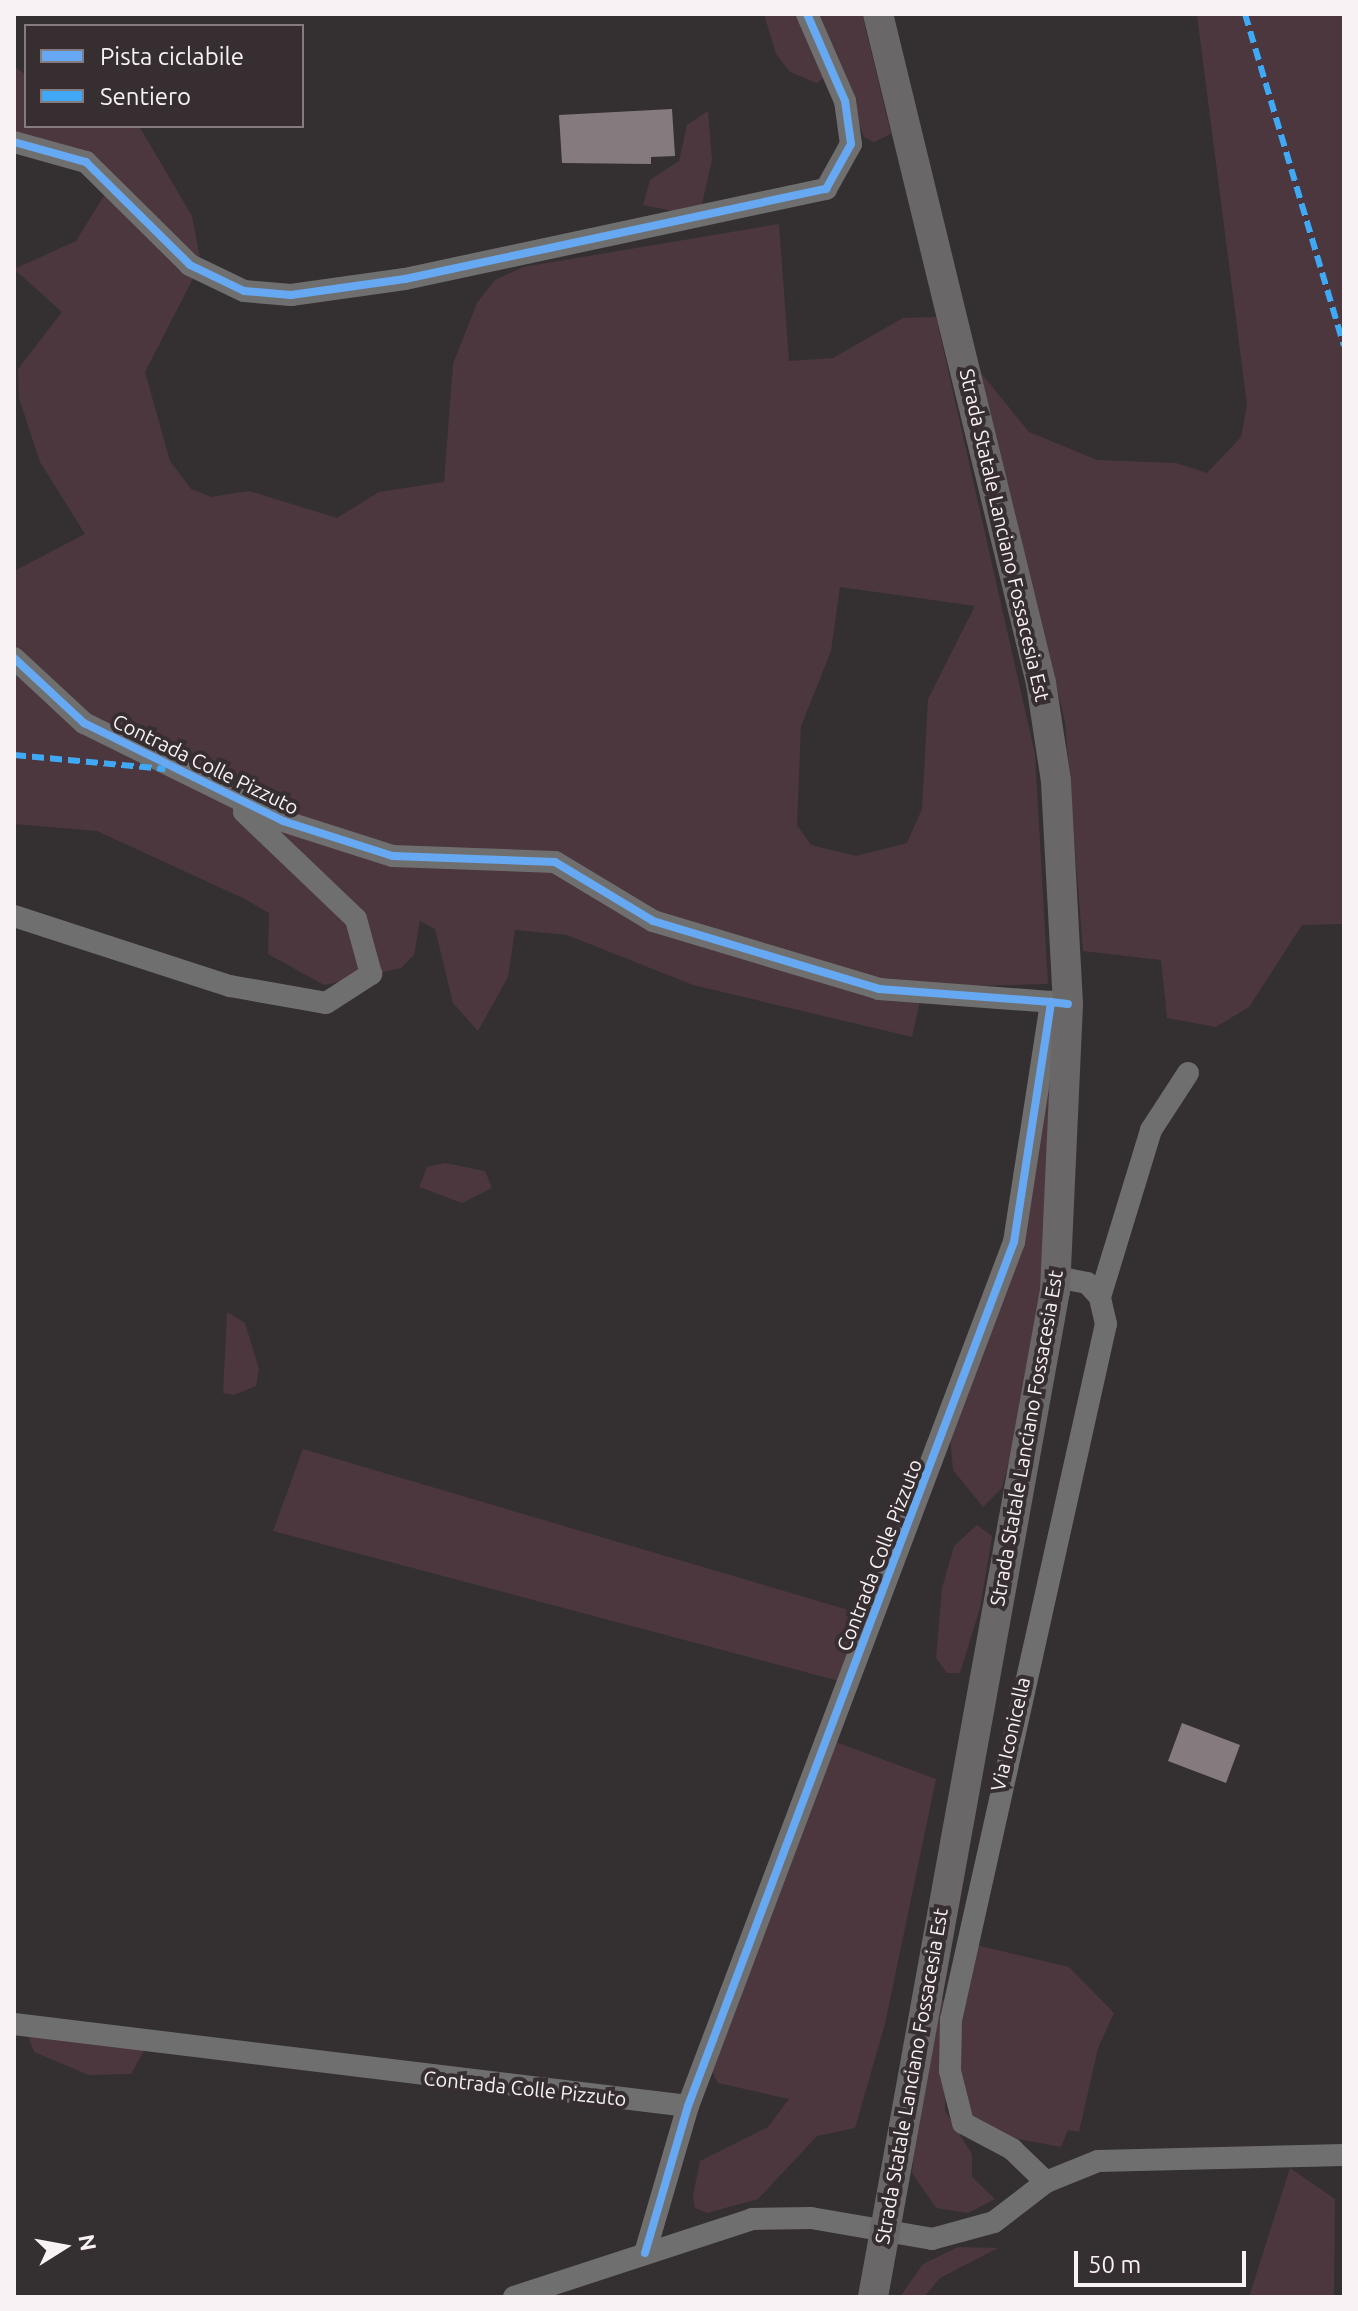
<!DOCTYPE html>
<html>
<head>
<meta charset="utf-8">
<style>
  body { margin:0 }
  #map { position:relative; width:1358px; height:2311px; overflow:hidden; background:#343031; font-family:Ubuntu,sans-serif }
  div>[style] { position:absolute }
  .green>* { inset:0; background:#4c373e }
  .building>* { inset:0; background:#857b7e }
  .street>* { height:22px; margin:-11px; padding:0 11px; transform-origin:11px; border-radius:11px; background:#706f6f }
  .secondary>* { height:30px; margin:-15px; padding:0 15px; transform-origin:15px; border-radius:15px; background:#6a6768 }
  .quiet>* { height:6px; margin-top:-3px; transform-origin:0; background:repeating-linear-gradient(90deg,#3fa9f5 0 12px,transparent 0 18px) }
  .cycleway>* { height:8px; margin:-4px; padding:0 4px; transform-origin:4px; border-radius:4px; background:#66a8f1 }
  span { translate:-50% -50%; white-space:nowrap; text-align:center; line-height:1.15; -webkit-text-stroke:8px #362e30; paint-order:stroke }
  .street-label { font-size:20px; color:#f8f2f4 }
  .frame { position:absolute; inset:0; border:16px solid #f8f2f4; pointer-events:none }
  .legend { position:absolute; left:24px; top:24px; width:280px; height:104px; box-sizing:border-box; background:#362e30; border:2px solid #847c7e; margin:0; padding:10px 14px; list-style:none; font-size:24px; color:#f8f2f4 }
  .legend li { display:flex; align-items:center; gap:16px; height:40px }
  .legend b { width:40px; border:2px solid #847c7e }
  .north { position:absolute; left:24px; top:2207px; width:80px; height:80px; -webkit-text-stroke:6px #362e30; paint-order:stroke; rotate:79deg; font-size:22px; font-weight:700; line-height:32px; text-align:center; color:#f8f2f4 }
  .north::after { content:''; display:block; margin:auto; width:28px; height:36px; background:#f8f2f4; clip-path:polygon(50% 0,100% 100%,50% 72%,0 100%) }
  .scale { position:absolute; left:1074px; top:2251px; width:172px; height:36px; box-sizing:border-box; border:4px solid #f8f2f4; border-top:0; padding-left:10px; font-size:24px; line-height:28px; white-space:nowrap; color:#f8f2f4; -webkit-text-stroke:6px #362e30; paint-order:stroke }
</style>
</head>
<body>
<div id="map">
  <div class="green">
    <i style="clip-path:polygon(764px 14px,800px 14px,823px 78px,817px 83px,790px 72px,776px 54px)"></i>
    <i style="clip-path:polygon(818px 14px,862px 14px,891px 134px,874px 142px,864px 137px)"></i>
    <i style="clip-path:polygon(1037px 14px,1344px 14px,1344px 924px,1302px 925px,1249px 1007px,1216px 1027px,1167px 1018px,1161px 960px,1083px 951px,1065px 722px,981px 373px,1029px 432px,1097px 460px,1176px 463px,1207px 473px,1241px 437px,1247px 405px,1197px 15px)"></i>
    <i style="clip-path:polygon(evenodd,14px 66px,26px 75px,26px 126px,139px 126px,192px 216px,201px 263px,145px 372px,170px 461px,191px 489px,211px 497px,249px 491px,337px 518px,379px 492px,444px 482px,453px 364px,477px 303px,495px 280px,523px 267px,779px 224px,789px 361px,833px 358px,903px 318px,936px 317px,1035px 754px,1048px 984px,935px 987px,920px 1001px,912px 1037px,693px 985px,567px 935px,515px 930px,508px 977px,478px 1031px,453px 1003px,435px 929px,420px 921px,414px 955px,401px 968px,324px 985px,268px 954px,269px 913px,245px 899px,97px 831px,14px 824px,14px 571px,85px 534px,40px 462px,19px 398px,18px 369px,62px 312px,14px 269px,76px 241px,113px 181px,14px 144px,14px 66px,840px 587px,975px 606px,928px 699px,922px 809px,907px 843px,856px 856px,811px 845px,797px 825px,801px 726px,831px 651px,840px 587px)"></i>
    <i style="clip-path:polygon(708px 111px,712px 160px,702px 204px,682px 213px,643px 205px,650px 180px,679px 161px,687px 125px)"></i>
    <i style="clip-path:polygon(1048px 1087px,1057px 1090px,1052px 1215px,1027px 1391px,1002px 1488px,983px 1507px,953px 1470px,950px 1435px)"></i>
    <i style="clip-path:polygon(445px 1163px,485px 1171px,492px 1188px,462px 1203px,419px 1187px,427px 1167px)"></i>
    <i style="clip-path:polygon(227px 1312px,245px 1323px,259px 1369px,256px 1386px,234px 1395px,223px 1393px)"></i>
    <i style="clip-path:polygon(303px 1449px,862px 1614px,839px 1681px,273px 1531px)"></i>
    <i style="clip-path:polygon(977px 1525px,992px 1536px,980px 1608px,960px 1673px,947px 1673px,936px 1658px,942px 1588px,954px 1546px)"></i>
    <i style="clip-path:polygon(833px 1741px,936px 1779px,885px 2024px,855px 2128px,817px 2136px,758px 2199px,707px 2213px,695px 2208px,693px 2195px,700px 2161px,768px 2127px,789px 2099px,718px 2083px,712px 2072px)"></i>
    <i style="clip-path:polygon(976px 1945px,1069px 1967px,1114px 2013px,1098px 2048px,1079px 2132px,1068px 2130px,1061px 2147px,998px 2135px,972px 2118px,960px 2083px,959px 2024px)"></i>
    <i style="clip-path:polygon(933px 1990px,948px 2005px,945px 2111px,972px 2154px,972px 2177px,995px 2199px,968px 2213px,936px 2208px,912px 2173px)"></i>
    <i style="clip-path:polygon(26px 2031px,145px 2049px,131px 2074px,89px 2075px,34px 2052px)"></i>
    <i style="clip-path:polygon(1290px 2168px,1335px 2199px,1334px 2297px,1249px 2297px)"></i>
    <i style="clip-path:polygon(958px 2247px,998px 2248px,940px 2278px,924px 2297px,900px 2297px,923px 2264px)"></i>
  </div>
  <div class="building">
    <i style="clip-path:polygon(672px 109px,675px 156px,651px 157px,651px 164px,562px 163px,559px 115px)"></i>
    <i style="clip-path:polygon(1182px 1723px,1240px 1745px,1226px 1783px,1168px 1761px)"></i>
  </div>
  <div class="street">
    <i style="left:14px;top:142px;width:75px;rotate:15.5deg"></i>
    <i style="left:86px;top:162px;width:146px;rotate:44.7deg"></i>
    <i style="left:190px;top:265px;width:60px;rotate:25.7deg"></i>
    <i style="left:244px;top:291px;width:47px;rotate:4.9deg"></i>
    <i style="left:291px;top:295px;width:115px;rotate:-8deg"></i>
    <i style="left:405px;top:279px;width:431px;rotate:-12.1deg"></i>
    <i style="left:826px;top:189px;width:51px;rotate:-60.9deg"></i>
    <i style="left:851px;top:144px;width:43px;rotate:-97.9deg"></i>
    <i style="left:845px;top:101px;width:95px;rotate:-113.6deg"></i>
    <i style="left:14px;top:658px;width:96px;rotate:42.9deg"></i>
    <i style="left:84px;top:723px;width:222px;rotate:26.2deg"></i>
    <i style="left:283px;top:821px;width:115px;rotate:17.7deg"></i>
    <i style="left:393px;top:856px;width:162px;rotate:2.1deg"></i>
    <i style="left:555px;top:862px;width:114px;rotate:31deg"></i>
    <i style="left:653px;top:921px;width:236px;rotate:16.7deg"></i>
    <i style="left:879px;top:989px;width:172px;rotate:4.3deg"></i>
    <i style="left:14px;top:916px;width:227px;rotate:18deg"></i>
    <i style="left:230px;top:986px;width:97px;rotate:10deg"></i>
    <i style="left:326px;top:1003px;width:54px;rotate:-32.8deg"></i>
    <i style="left:371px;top:974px;width:57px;rotate:-105.3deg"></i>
    <i style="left:356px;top:919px;width:155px;rotate:-136.3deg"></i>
    <i style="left:1100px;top:1297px;width:175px;rotate:-73deg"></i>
    <i style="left:1151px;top:1130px;width:68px;rotate:-57deg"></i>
    <i style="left:14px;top:2024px;width:679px;rotate:6.94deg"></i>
    <i style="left:1046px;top:2182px;width:47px;rotate:-135.9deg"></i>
    <i style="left:1012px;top:2149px;width:55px;rotate:-152deg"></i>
    <i style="left:963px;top:2123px;width:54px;rotate:-104deg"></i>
    <i style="left:950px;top:2071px;width:51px;rotate:-88.9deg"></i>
    <i style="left:951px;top:2020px;width:713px;rotate:-77.45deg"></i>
    <i style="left:1106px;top:1324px;width:28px;rotate:-103deg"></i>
    <i style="left:1100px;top:1297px;width:19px;rotate:-133deg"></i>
    <i style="left:1087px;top:1283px;width:32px;rotate:-169deg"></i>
    <i style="left:645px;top:2253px;width:153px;rotate:-73.7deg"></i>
    <i style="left:688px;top:2106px;width:923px;rotate:-69.33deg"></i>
    <i style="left:1014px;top:1242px;width:243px;rotate:-81.2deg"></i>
    <i style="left:1051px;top:1002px;width:17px;rotate:7deg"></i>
    <i style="left:514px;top:2297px;width:250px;rotate:-18.1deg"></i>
    <i style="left:752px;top:2219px;width:59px;rotate:-1deg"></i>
    <i style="left:811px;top:2218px;width:123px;rotate:9.8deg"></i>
    <i style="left:932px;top:2239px;width:64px;rotate:-15.3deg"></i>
    <i style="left:994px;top:2222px;width:66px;rotate:-37.6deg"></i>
    <i style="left:1046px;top:2182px;width:56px;rotate:-22deg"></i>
    <i style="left:1098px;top:2161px;width:246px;rotate:-1.4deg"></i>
  </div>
  <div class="secondary">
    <i style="left:873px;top:2297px;width:1022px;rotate:-79.75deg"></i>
    <i style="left:1055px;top:1291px;width:287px;rotate:-87.4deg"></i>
    <i style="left:1068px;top:1004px;width:223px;rotate:-93.1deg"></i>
    <i style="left:1056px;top:781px;width:99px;rotate:-98.7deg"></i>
    <i style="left:1041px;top:683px;width:689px;rotate:-103.69deg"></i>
  </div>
  <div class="quiet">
    <i style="left:1245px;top:14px;width:346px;rotate:73.4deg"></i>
    <i style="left:14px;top:755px;width:152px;rotate:5.3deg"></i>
  </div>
  <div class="cycleway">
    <i style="left:14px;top:142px;width:75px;rotate:15.5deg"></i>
    <i style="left:86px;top:162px;width:146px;rotate:44.7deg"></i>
    <i style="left:190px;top:265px;width:60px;rotate:25.7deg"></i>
    <i style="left:244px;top:291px;width:47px;rotate:4.9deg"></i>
    <i style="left:291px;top:295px;width:115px;rotate:-8deg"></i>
    <i style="left:405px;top:279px;width:431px;rotate:-12.1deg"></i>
    <i style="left:826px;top:189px;width:51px;rotate:-60.9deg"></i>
    <i style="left:851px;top:144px;width:43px;rotate:-97.9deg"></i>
    <i style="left:845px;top:101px;width:95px;rotate:-113.6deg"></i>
    <i style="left:14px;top:658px;width:96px;rotate:42.9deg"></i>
    <i style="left:84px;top:723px;width:222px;rotate:26.2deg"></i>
    <i style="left:283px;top:821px;width:115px;rotate:17.7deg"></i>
    <i style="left:393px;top:856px;width:162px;rotate:2.1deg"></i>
    <i style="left:555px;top:862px;width:114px;rotate:31deg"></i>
    <i style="left:653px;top:921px;width:236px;rotate:16.7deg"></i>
    <i style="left:879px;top:989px;width:172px;rotate:4.3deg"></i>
    <i style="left:645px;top:2253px;width:153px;rotate:-73.7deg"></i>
    <i style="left:688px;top:2106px;width:923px;rotate:-69.33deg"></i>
    <i style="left:1014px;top:1242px;width:243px;rotate:-81.2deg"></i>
    <i style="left:1051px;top:1002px;width:17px;rotate:7deg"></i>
  </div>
  <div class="street-label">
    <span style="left:1005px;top:535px;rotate:77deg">Strada Statale Lanciano Fossacesia Est</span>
    <span style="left:206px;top:764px;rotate:26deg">Contrada Colle Pizzuto</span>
    <span style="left:1026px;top:1438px;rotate:-80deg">Strada Statale Lanciano Fossacesia Est</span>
    <span style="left:879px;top:1555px;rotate:-69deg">Contrada Colle Pizzuto</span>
    <span style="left:1010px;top:1734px;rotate:-77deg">Via Iconicella</span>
    <span style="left:911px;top:2076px;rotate:-80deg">Strada Statale Lanciano Fossacesia Est</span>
    <span style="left:525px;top:2088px;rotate:6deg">Contrada Colle Pizzuto</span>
  </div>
  <div class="frame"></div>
  <ul class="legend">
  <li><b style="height:10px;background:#66a8f1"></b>Pista ciclabile</li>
  <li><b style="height:10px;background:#3fa9f5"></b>Sentiero</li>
  </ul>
  <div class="north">N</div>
  <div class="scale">50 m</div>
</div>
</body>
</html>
